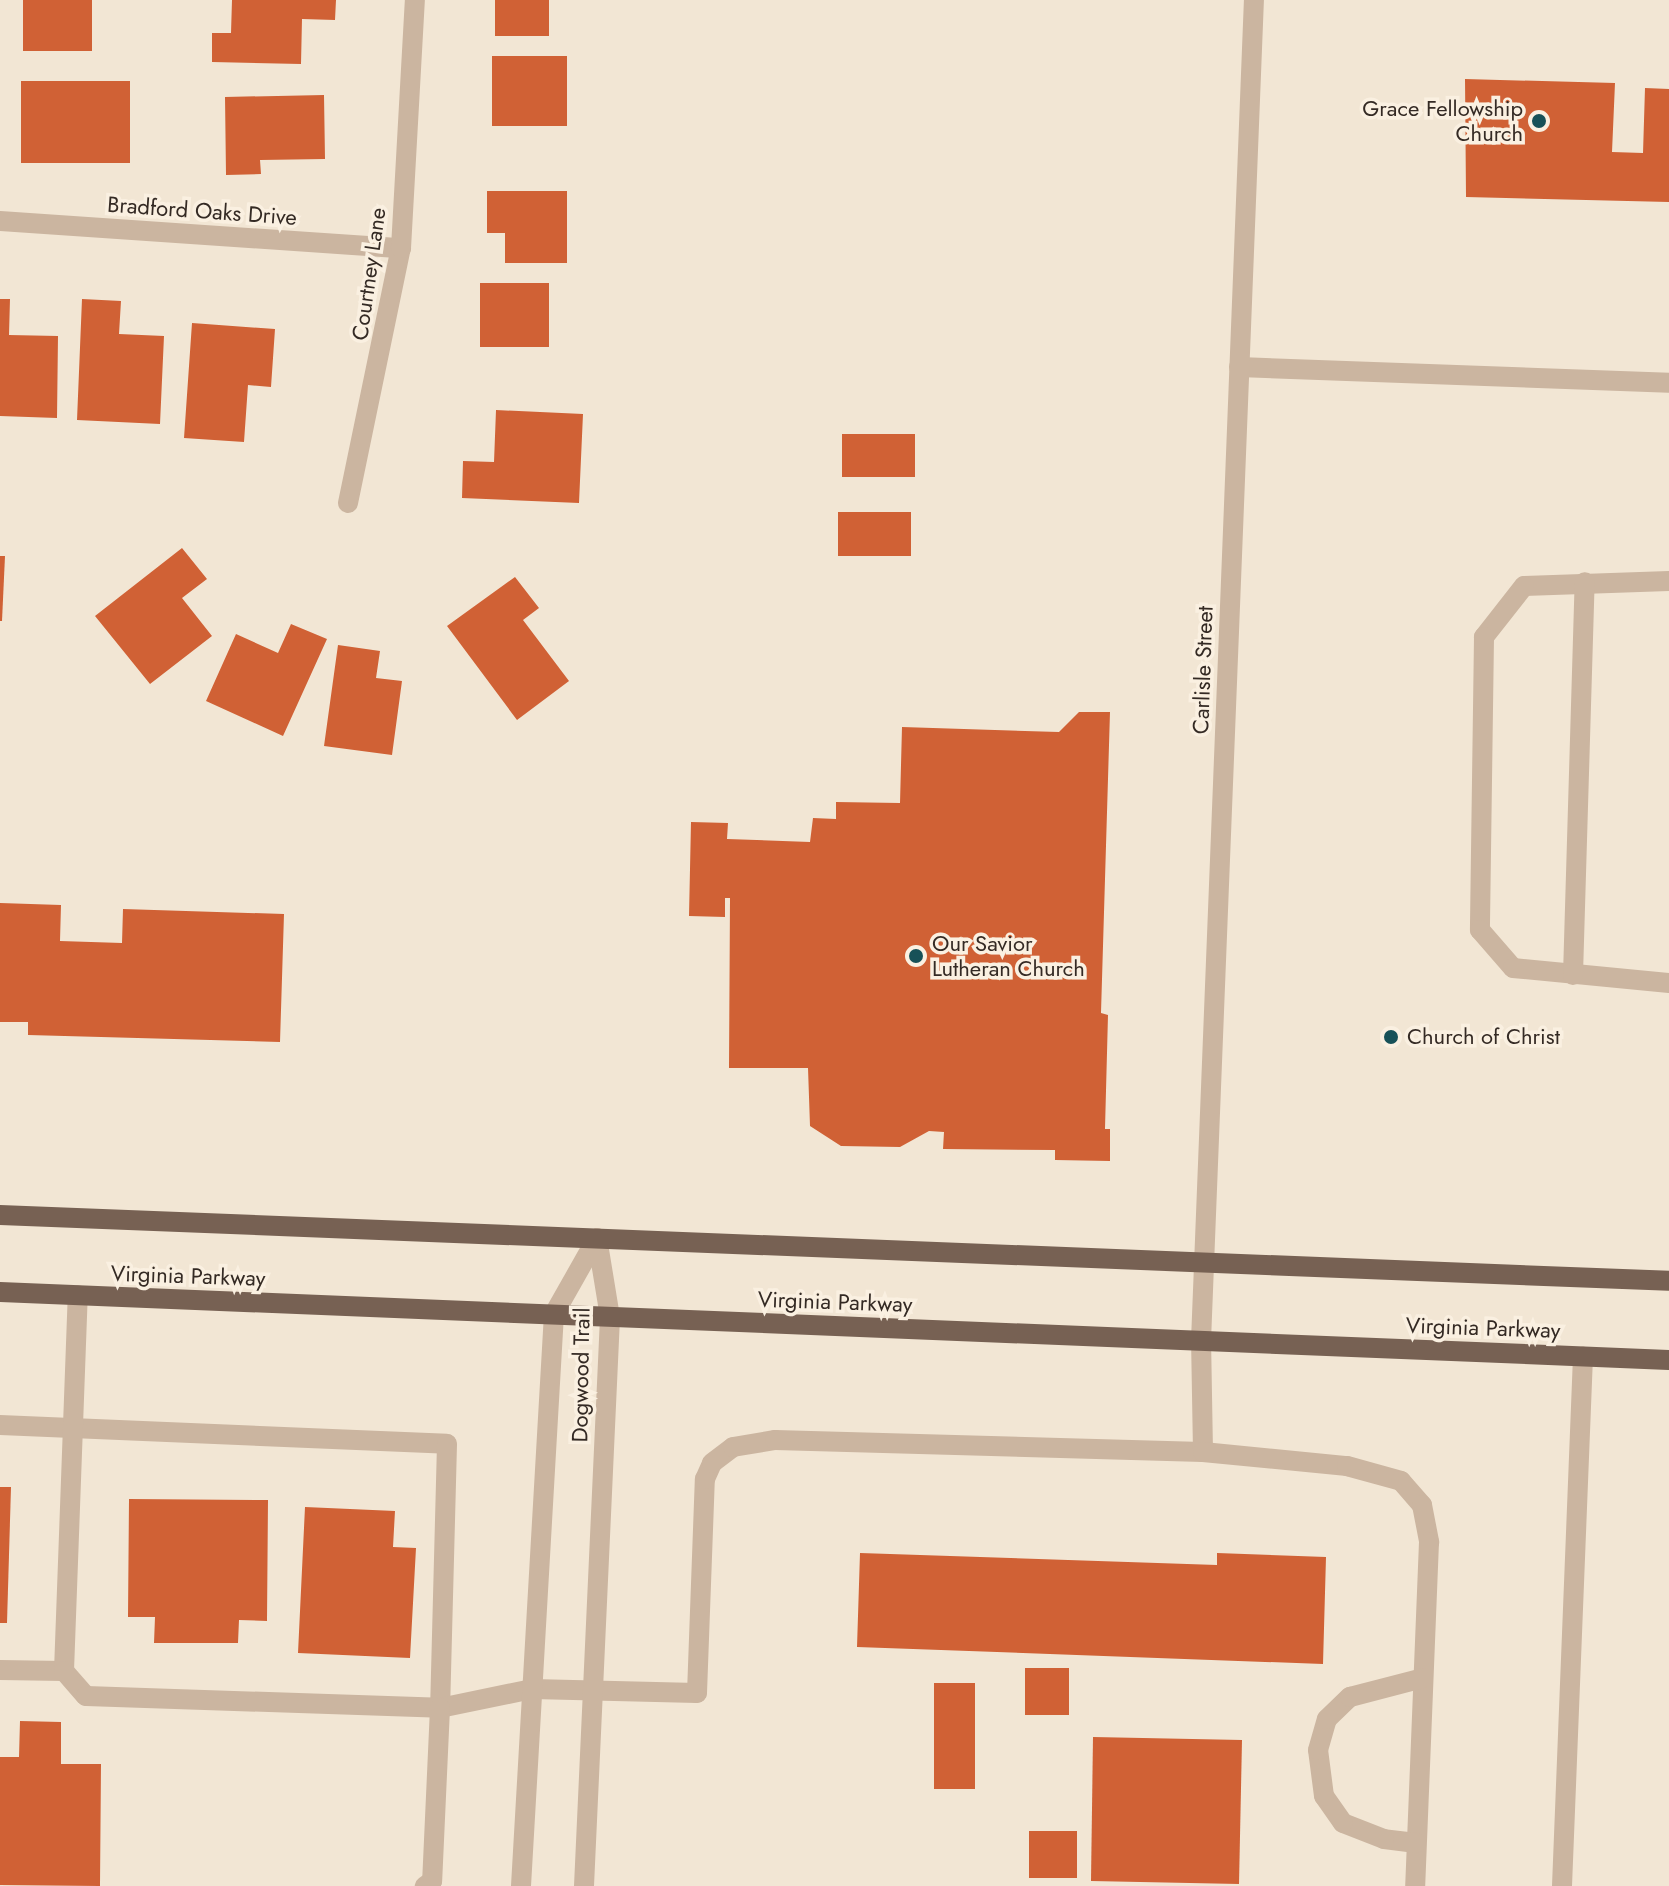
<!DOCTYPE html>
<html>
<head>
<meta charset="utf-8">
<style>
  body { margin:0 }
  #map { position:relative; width:1669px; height:1886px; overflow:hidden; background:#f2e6d4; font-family:Jost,sans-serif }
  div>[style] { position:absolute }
  .building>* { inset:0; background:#d06135 }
  .minor>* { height:20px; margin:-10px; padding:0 10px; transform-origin:10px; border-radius:10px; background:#cbb5a0 }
  .major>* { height:20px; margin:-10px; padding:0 10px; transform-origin:10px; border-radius:10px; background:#776153 }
  .dots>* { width:22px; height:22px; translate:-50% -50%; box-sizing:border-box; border:4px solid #faf0e1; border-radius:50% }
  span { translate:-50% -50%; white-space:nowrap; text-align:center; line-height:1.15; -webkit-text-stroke:7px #faf0e1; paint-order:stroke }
  .poi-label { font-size:22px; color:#342a24 }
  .right { translate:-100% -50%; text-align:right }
  .left { translate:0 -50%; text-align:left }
  .street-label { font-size:22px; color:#342a24 }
</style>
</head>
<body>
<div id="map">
  <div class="building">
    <i style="clip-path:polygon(23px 0,92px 0,92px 51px,23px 51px)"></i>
    <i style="clip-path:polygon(232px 0,336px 0,335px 20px,302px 19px,301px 64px,212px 62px,212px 33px,231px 33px)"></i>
    <i style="clip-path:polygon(495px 0,549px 0,549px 36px,495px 36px)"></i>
    <i style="clip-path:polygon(492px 56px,567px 56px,567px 126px,492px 126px)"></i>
    <i style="clip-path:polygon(1465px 79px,1615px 83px,1612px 152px,1643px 153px,1645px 88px,1669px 89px,1669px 202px,1466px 197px)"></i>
    <i style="clip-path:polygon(21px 81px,130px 81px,130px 163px,21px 163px)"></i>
    <i style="clip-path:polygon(324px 95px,325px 159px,260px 160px,261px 174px,226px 175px,225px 97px)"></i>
    <i style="clip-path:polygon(487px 191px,567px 191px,567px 263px,505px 263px,505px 233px,487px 233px)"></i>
    <i style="clip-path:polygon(480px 283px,549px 283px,549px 347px,480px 347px)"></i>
    <i style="clip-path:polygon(0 299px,10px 299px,9px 335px,58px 336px,57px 418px,0 416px)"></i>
    <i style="clip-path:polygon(82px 299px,121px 301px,119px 334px,164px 336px,160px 424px,77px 420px)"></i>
    <i style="clip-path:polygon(192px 323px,275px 329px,271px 387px,248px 385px,244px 442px,184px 438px)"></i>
    <i style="clip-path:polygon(496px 410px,583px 414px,579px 503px,462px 498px,463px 461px,494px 462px)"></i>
    <i style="clip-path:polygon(842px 434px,915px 434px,915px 477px,842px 477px)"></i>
    <i style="clip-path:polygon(838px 512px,911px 512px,911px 556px,838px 556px)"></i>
    <i style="clip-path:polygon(182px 548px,207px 579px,182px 598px,212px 636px,150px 684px,95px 616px)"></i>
    <i style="clip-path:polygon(0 556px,5px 556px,2px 621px,0 621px)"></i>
    <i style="clip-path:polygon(515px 577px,539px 608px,523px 620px,569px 681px,517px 720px,447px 626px)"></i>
    <i style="clip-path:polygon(291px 624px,327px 639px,283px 736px,206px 701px,236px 634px,278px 653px)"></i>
    <i style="clip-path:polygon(338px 645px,380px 651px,376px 678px,402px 681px,392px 755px,324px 746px)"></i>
    <i style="clip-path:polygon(1079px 712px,1110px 712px,1101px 1013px,1108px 1015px,1105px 1129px,1110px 1129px,1110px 1161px,1055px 1160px,1055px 1150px,943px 1149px,944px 1132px,929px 1131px,900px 1147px,841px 1146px,810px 1126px,808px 1068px,729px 1068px,730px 898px,725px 898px,725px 917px,689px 916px,691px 822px,728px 823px,727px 839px,810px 842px,813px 818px,836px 819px,836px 802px,900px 803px,902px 727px,1059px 732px)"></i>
    <i style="clip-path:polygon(0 903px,61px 905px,60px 941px,122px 943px,123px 909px,284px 914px,280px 1042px,28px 1035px,28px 1022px,0 1022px)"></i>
    <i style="clip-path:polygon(0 1487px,11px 1487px,7px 1623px,0 1623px)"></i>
    <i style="clip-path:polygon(129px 1499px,268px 1500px,267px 1621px,239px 1620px,238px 1643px,154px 1643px,155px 1617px,128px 1617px)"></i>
    <i style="clip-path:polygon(305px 1507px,395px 1511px,393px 1547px,416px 1548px,410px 1658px,298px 1653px)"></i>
    <i style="clip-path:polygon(860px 1553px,1217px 1565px,1217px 1553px,1326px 1557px,1323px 1664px,857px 1647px)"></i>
    <i style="clip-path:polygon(1025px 1668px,1069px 1668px,1069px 1715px,1025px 1715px)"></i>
    <i style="clip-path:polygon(934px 1683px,975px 1683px,975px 1789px,934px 1789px)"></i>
    <i style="clip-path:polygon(20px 1721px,61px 1722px,61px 1764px,101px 1764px,100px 1886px,0 1885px,0 1757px,19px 1757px)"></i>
    <i style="clip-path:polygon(1093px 1737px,1242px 1740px,1239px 1884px,1091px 1881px)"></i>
    <i style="clip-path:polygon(1029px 1831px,1077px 1831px,1077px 1878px,1029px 1878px)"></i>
  </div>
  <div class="minor">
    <i style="left:0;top:221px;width:402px;rotate:3.9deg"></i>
    <i style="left:1239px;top:367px;width:430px;rotate:2.1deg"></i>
    <i style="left:348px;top:503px;width:260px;rotate:-78.3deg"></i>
    <i style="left:401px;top:248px;width:248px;rotate:-86.8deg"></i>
    <i style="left:1669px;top:581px;width:145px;rotate:178deg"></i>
    <i style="left:1524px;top:586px;width:65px;rotate:128.1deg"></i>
    <i style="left:1484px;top:637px;width:293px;rotate:90.8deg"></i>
    <i style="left:1480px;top:930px;width:50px;rotate:49deg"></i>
    <i style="left:1513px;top:968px;width:157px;rotate:5.5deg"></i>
    <i style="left:1573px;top:975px;width:393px;rotate:-88.3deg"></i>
    <i style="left:0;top:1425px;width:447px;rotate:2.4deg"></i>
    <i style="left:447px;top:1444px;width:264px;rotate:91.5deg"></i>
    <i style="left:440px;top:1708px;width:94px;rotate:-11.7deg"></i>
    <i style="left:532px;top:1689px;width:165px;rotate:1.4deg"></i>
    <i style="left:697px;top:1693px;width:214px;rotate:-87.9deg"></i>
    <i style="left:705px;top:1479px;width:17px;rotate:-66deg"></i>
    <i style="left:712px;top:1463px;width:26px;rotate:-37deg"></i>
    <i style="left:733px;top:1447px;width:43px;rotate:-9.5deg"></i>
    <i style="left:775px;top:1440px;width:428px;rotate:1.6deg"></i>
    <i style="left:1203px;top:1452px;width:111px;rotate:-91deg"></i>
    <i style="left:1201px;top:1341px;width:1342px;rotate:-87.74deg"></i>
    <i style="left:1203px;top:1452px;width:145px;rotate:5.6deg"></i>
    <i style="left:1347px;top:1466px;width:56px;rotate:15.5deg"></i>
    <i style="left:1401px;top:1481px;width:32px;rotate:49deg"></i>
    <i style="left:1422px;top:1505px;width:38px;rotate:79deg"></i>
    <i style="left:1429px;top:1542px;width:344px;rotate:92.3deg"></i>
    <i style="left:0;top:1670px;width:64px;rotate:0.9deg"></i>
    <i style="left:64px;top:1671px;width:376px;rotate:-87.9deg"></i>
    <i style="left:64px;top:1671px;width:33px;rotate:49deg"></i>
    <i style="left:86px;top:1696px;width:354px;rotate:1.9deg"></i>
    <i style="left:440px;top:1708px;width:173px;rotate:92.6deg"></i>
    <i style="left:432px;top:1881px;width:9px;rotate:144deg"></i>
    <i style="left:1416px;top:1843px;width:32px;rotate:-173deg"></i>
    <i style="left:1384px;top:1839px;width:44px;rotate:-158.7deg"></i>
    <i style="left:1343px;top:1823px;width:33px;rotate:-125deg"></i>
    <i style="left:1324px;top:1796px;width:46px;rotate:-97.4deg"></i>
    <i style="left:1318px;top:1750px;width:32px;rotate:-74deg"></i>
    <i style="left:1327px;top:1719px;width:32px;rotate:-44deg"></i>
    <i style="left:1350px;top:1697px;width:75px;rotate:-14.6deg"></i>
    <i style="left:521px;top:1886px;width:573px;rotate:-86.7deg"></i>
    <i style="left:554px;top:1314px;width:87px;rotate:-60.5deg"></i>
    <i style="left:584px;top:1886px;width:570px;rotate:-87.38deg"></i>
    <i style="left:610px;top:1317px;width:80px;rotate:-99.3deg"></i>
    <i style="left:1562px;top:1886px;width:530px;rotate:-87.73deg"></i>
  </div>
  <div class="major">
    <i style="left:0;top:1215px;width:1670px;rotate:2.26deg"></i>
    <i style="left:0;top:1292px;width:1670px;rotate:2.33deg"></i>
  </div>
  <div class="dots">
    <i style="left:1539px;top:121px;background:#175158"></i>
    <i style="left:916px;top:956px;background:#175158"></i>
    <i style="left:1391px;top:1037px;background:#175158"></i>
  </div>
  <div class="poi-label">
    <span class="right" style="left:1523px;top:121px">Grace Fellowship<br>Church</span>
    <span class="left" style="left:932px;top:956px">Our Savior<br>Lutheran Church</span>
    <span class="left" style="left:1407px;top:1037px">Church of Christ</span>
  </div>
  <div class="street-label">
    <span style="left:202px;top:211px;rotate:4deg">Bradford Oaks Drive</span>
    <span style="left:369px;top:274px;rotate:-82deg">Courtney Lane</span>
    <span style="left:1203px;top:670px;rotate:-88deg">Carlisle Street</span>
    <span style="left:188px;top:1276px;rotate:2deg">Virginia Parkway</span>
    <span style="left:835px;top:1302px;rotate:2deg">Virginia Parkway</span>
    <span style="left:1483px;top:1328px;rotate:2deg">Virginia Parkway</span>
    <span style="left:581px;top:1375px;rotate:-89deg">Dogwood Trail</span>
  </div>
</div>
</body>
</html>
